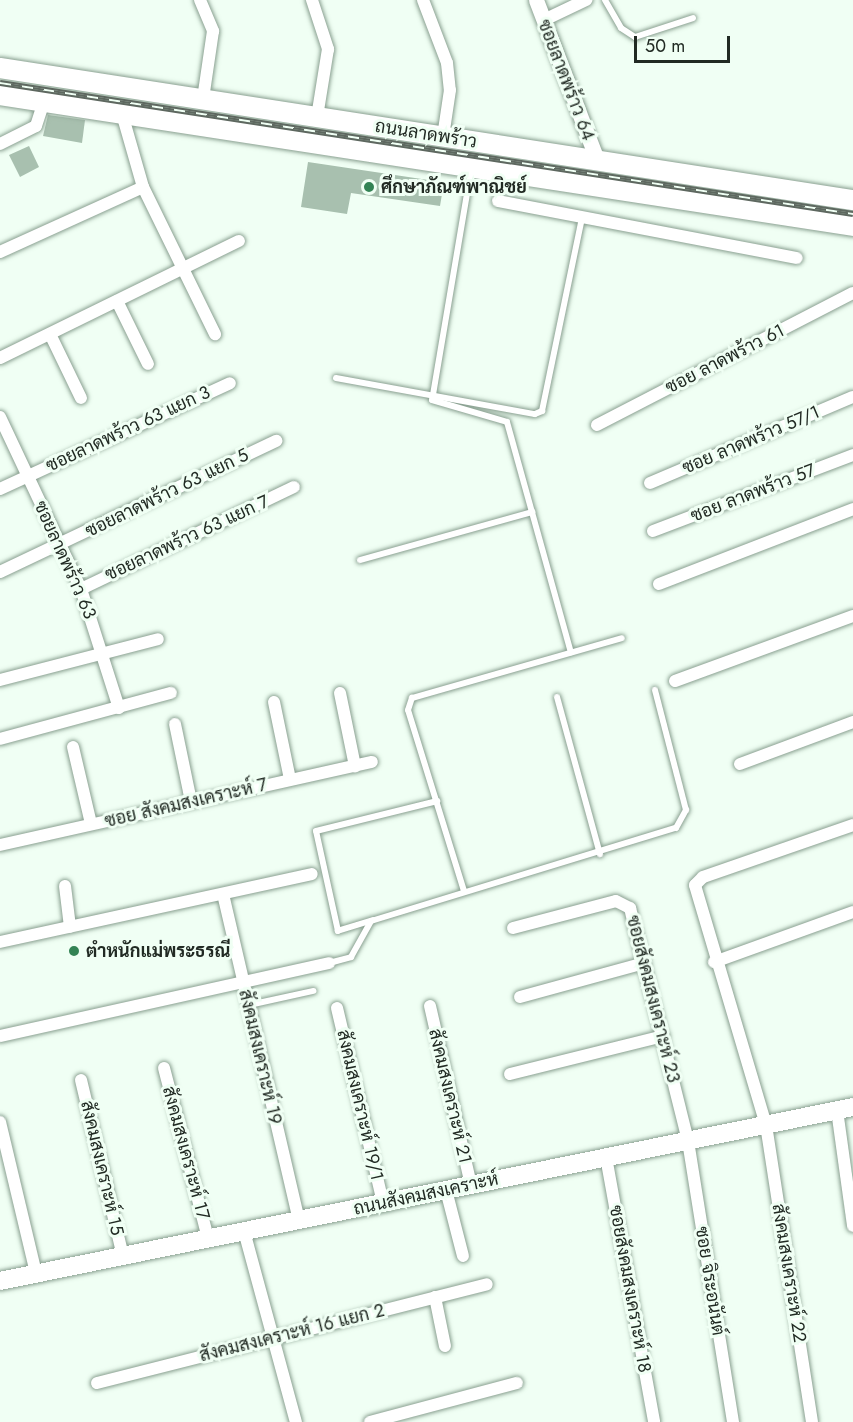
<!DOCTYPE html>
<html>
<head>
<meta charset="utf-8">
<style>
  body { margin:0 }
  #map { position:relative; width:853px; height:1422px; overflow:hidden; background:#f0fff4; font-family:Jost,Sarabun,sans-serif }
  div>[style] { position:absolute }
  .building>* { inset:0; background:#a8c0af }
  .roads { filter:drop-shadow(0 0 2px #89a090) drop-shadow(0 0 2px #89a090) }
  .service>* { height:6px; margin:-3px; padding:0 3px; transform-origin:3px; border-radius:3px; background:#fff }
  .minor>* { height:12px; margin:-6px; padding:0 6px; transform-origin:6px; border-radius:6px; background:#fff }
  .tertiary>* { height:15px; margin:-7.5px; padding:0 7.5px; transform-origin:7.5px; border-radius:7.5px; background:#fff }
  .secondary>* { height:18px; margin:-9px; padding:0 9px; transform-origin:9px; border-radius:9px; background:#fff }
  .primary>* { height:20px; margin:-10px; padding:0 10px; transform-origin:10px; border-radius:10px; background:#fff }
  .rail>* { height:6px; margin-top:-3px; transform-origin:0; background:repeating-linear-gradient(90deg,#f0fff4 0 11px,#5e6860 0 22px); box-sizing:border-box; border-block:2px solid #5e6860 }
  .dots>* { width:16px; height:16px; translate:-50% -50%; box-sizing:border-box; border:3px solid #f0fff4; border-radius:50% }
  span { translate:-50% -50%; white-space:nowrap; text-align:center; line-height:1.15; -webkit-text-stroke:6px #f0fff4; paint-order:stroke }
  .street-label { font-size:18px; color:#212a23 }
  .poi-label { font-size:18px; color:#212a23; font-weight:700 }
  .left { translate:0 -50%; text-align:left }
  .scale { position:absolute; left:634px; top:36px; width:96px; height:27px; box-sizing:border-box; border:3px solid #212a23; border-top:0; padding-left:8px; font-size:18px; line-height:21px; white-space:nowrap; color:#212a23; -webkit-text-stroke:4px #f0fff4; paint-order:stroke }
</style>
</head>
<body>
<div id="map">
  <div class="building">
    <i style="clip-path:polygon(48px 115px,85px 120px,82px 143px,43px 136px)"></i>
    <i style="clip-path:polygon(29px 146px,39px 167px,20px 177px,9px 155px)"></i>
    <i style="clip-path:polygon(308px 162px,435px 181px,434px 192px,442px 194px,440px 206px,351px 193px,347px 214px,301px 207px)"></i>
  </div>
  <div class="roads">
    <div class="service">
      <i style="left:605px;top:0;width:32px;rotate:60deg"></i>
      <i style="left:621px;top:28px;width:17px;rotate:33deg"></i>
      <i style="left:635px;top:37px;width:61px;rotate:-18.1deg"></i>
      <i style="left:471px;top:170px;width:233px;rotate:99.6deg"></i>
      <i style="left:432px;top:400px;width:78px;rotate:16.3deg"></i>
      <i style="left:507px;top:422px;width:239px;rotate:74.5deg"></i>
      <i style="left:336px;top:378px;width:202px;rotate:10.3deg"></i>
      <i style="left:535px;top:414px;width:8px;rotate:-23deg"></i>
      <i style="left:542px;top:411px;width:197px;rotate:-78.3deg"></i>
      <i style="left:360px;top:560px;width:179px;rotate:-15.6deg"></i>
      <i style="left:557px;top:697px;width:163px;rotate:74.7deg"></i>
      <i style="left:464px;top:891px;width:189px;rotate:-107.2deg"></i>
      <i style="left:408px;top:710px;width:13px;rotate:-72deg"></i>
      <i style="left:412px;top:698px;width:218px;rotate:-15.9deg"></i>
      <i style="left:373px;top:920px;width:37px;rotate:163deg"></i>
      <i style="left:338px;top:931px;width:102px;rotate:-102.4deg"></i>
      <i style="left:316px;top:831px;width:125px;rotate:-13.9deg"></i>
      <i style="left:329px;top:963px;width:23px;rotate:-15deg"></i>
      <i style="left:351px;top:957px;width:41px;rotate:-60.9deg"></i>
      <i style="left:371px;top:921px;width:319px;rotate:-17deg"></i>
      <i style="left:676px;top:828px;width:21px;rotate:-61deg"></i>
      <i style="left:686px;top:810px;width:124px;rotate:-104.5deg"></i>
      <i style="left:249px;top:1005px;width:66px;rotate:-12.3deg"></i>
    </div>
    <div class="minor">
      <i style="left:200px;top:0;width:34px;rotate:67deg"></i>
      <i style="left:213px;top:31px;width:69px;rotate:98.4deg"></i>
      <i style="left:312px;top:0;width:52px;rotate:71.9deg"></i>
      <i style="left:328px;top:49px;width:69px;rotate:99.2deg"></i>
      <i style="left:423px;top:0;width:67px;rotate:69.1deg"></i>
      <i style="left:447px;top:63px;width:27px;rotate:84deg"></i>
      <i style="left:450px;top:90px;width:48px;rotate:98.5deg"></i>
      <i style="left:544px;top:20px;width:47px;rotate:-25.5deg"></i>
      <i style="left:0;top:144px;width:40px;rotate:-26.6deg"></i>
      <i style="left:36px;top:126px;width:25px;rotate:-72deg"></i>
      <i style="left:143px;top:187px;width:164px;rotate:63.9deg"></i>
      <i style="left:498px;top:201px;width:304px;rotate:10.8deg"></i>
      <i style="left:0;top:252px;width:157px;rotate:-24.4deg"></i>
      <i style="left:143px;top:187px;width:76px;rotate:-106deg"></i>
      <i style="left:117px;top:301px;width:70px;rotate:63.8deg"></i>
      <i style="left:50px;top:334px;width:71px;rotate:64.2deg"></i>
      <i style="left:0;top:358px;width:266px;rotate:-26.1deg"></i>
      <i style="left:0;top:417px;width:190px;rotate:64.8deg"></i>
      <i style="left:81px;top:589px;width:125px;rotate:72.3deg"></i>
      <i style="left:597px;top:425px;width:288px;rotate:-27.3deg"></i>
      <i style="left:650px;top:483px;width:220px;rotate:-23deg"></i>
      <i style="left:0;top:489px;width:253px;rotate:-24.7deg"></i>
      <i style="left:653px;top:531px;width:214px;rotate:-20.8deg"></i>
      <i style="left:0;top:572px;width:306px;rotate:-25.4deg"></i>
      <i style="left:659px;top:584px;width:208px;rotate:-21.1deg"></i>
      <i style="left:81px;top:589px;width:236px;rotate:-25.6deg"></i>
      <i style="left:0;top:680px;width:163px;rotate:-14.5deg"></i>
      <i style="left:675px;top:681px;width:189px;rotate:-20.1deg"></i>
      <i style="left:340px;top:693px;width:75px;rotate:78.4deg"></i>
      <i style="left:274px;top:702px;width:79px;rotate:78.3deg"></i>
      <i style="left:175px;top:724px;width:79px;rotate:78.3deg"></i>
      <i style="left:0;top:739px;width:177px;rotate:-15.1deg"></i>
      <i style="left:73px;top:747px;width:79px;rotate:76.8deg"></i>
      <i style="left:740px;top:764px;width:121px;rotate:-20.4deg"></i>
      <i style="left:0;top:845px;width:381px;rotate:-12.6deg"></i>
      <i style="left:65px;top:886px;width:41px;rotate:83deg"></i>
      <i style="left:223px;top:894px;width:335px;rotate:76.9deg"></i>
      <i style="left:513px;top:928px;width:106px;rotate:-14.7deg"></i>
      <i style="left:616px;top:901px;width:16px;rotate:27deg"></i>
      <i style="left:630px;top:908px;width:240px;rotate:76deg"></i>
      <i style="left:688px;top:1141px;width:285px;rotate:80.9deg"></i>
      <i style="left:0;top:942px;width:319px;rotate:-12.3deg"></i>
      <i style="left:714px;top:962px;width:148px;rotate:-19.8deg"></i>
      <i style="left:520px;top:997px;width:129px;rotate:-15.3deg"></i>
      <i style="left:430px;top:1006px;width:184px;rotate:77.1deg"></i>
      <i style="left:337px;top:1008px;width:200px;rotate:76.7deg"></i>
      <i style="left:0;top:1036px;width:337px;rotate:-12.5deg"></i>
      <i style="left:164px;top:1068px;width:176px;rotate:75.5deg"></i>
      <i style="left:510px;top:1074px;width:158px;rotate:-13.9deg"></i>
      <i style="left:81px;top:1080px;width:181px;rotate:76.6deg"></i>
      <i style="left:837px;top:1110px;width:117px;rotate:82.1deg"></i>
      <i style="left:0;top:1122px;width:155px;rotate:76.6deg"></i>
      <i style="left:606px;top:1157px;width:269px;rotate:79.7deg"></i>
      <i style="left:446px;top:1190px;width:68px;rotate:75.6deg"></i>
      <i style="left:244px;top:1231px;width:198px;rotate:74.8deg"></i>
      <i style="left:435px;top:1297px;width:50px;rotate:78.5deg"></i>
      <i style="left:97px;top:1383px;width:402px;rotate:-14.2deg"></i>
      <i style="left:370px;top:1422px;width:152px;rotate:-14.9deg"></i>
      <i style="left:812px;top:1422px;width:301px;rotate:-98.8deg"></i>
      <i style="left:766px;top:1125px;width:250px;rotate:-106.5deg"></i>
      <i style="left:695px;top:885px;width:11px;rotate:-45deg"></i>
      <i style="left:703px;top:877px;width:159px;rotate:-19.1deg"></i>
    </div>
    <div class="tertiary">
      <i style="left:536px;top:0;width:171px;rotate:69.1deg"></i>
    </div>
    <div class="secondary">
      <i style="left:0;top:1281px;width:871px;rotate:-11.53deg"></i>
    </div>
    <div class="primary">
      <i style="left:0;top:68px;width:863px;rotate:8.8deg"></i>
      <i style="left:0;top:95px;width:863px;rotate:8.73deg"></i>
    </div>
  </div>
  <div class="rail">
    <i style="left:0;top:83px;width:863px;rotate:8.73deg"></i>
  </div>
  <div class="dots">
    <i style="left:369px;top:187px;background:#338354"></i>
    <i style="left:74px;top:951px;background:#338354"></i>
  </div>
  <div class="street-label">
    <span style="left:566px;top:80px;rotate:69deg">ซอยลาดพร้าว 64</span>
    <span style="left:426px;top:134px;rotate:9deg">ถนนลาดพร้าว</span>
    <span style="left:725px;top:359px;rotate:-27deg">ซอย ลาดพร้าว 61</span>
    <span style="left:128px;top:429px;rotate:-25deg">ซอยลาดพร้าว 63 แยก 3</span>
    <span style="left:751px;top:440px;rotate:-23deg">ซอย ลาดพร้าว 57/1</span>
    <span style="left:167px;top:493px;rotate:-26deg">ซอยลาดพร้าว 63 แยก 5</span>
    <span style="left:753px;top:493px;rotate:-21deg">ซอย ลาดพร้าว 57</span>
    <span style="left:187px;top:538px;rotate:-25deg">ซอยลาดพร้าว 63 แยก 7</span>
    <span style="left:65px;top:560px;rotate:66deg">ซอยลาดพร้าว 63</span>
    <span style="left:186px;top:803px;rotate:-13deg">ซอย สังคมสงเคราะห์ 7</span>
    <span style="left:653px;top:999px;rotate:76deg">ซอยสังคมสงเคราะห์ 23</span>
    <span style="left:260px;top:1057px;rotate:77deg">สังคมสงเคราะห์ 19</span>
    <span style="left:450px;top:1096px;rotate:77deg">สังคมสงเคราะห์ 21</span>
    <span style="left:360px;top:1105px;rotate:77deg">สังคมสงเคราะห์ 19/1</span>
    <span style="left:186px;top:1153px;rotate:75deg">สังคมสงเคราะห์ 17</span>
    <span style="left:102px;top:1168px;rotate:77deg">สังคมสงเคราะห์ 15</span>
    <span style="left:426px;top:1194px;rotate:-12deg">ถนนสังคมสงเคราะห์</span>
    <span style="left:789px;top:1273px;rotate:81deg">สังคมสงเคราะห์ 22</span>
    <span style="left:710px;top:1281px;rotate:81deg">ซอย จิระอนันต์</span>
    <span style="left:630px;top:1289px;rotate:80deg">ซอยสังคมสงเคราะห์ 18</span>
    <span style="left:292px;top:1333px;rotate:-14deg">สังคมสงเคราะห์ 16 แยก 2</span>
  </div>
  <div class="poi-label">
    <span class="left" style="left:381px;top:187px">ศึกษาภัณฑ์พาณิชย์</span>
    <span class="left" style="left:86px;top:951px">ตำหนักแม่พระธรณี</span>
  </div>
  <div class="scale">50 m</div>
</div>
</body>
</html>
